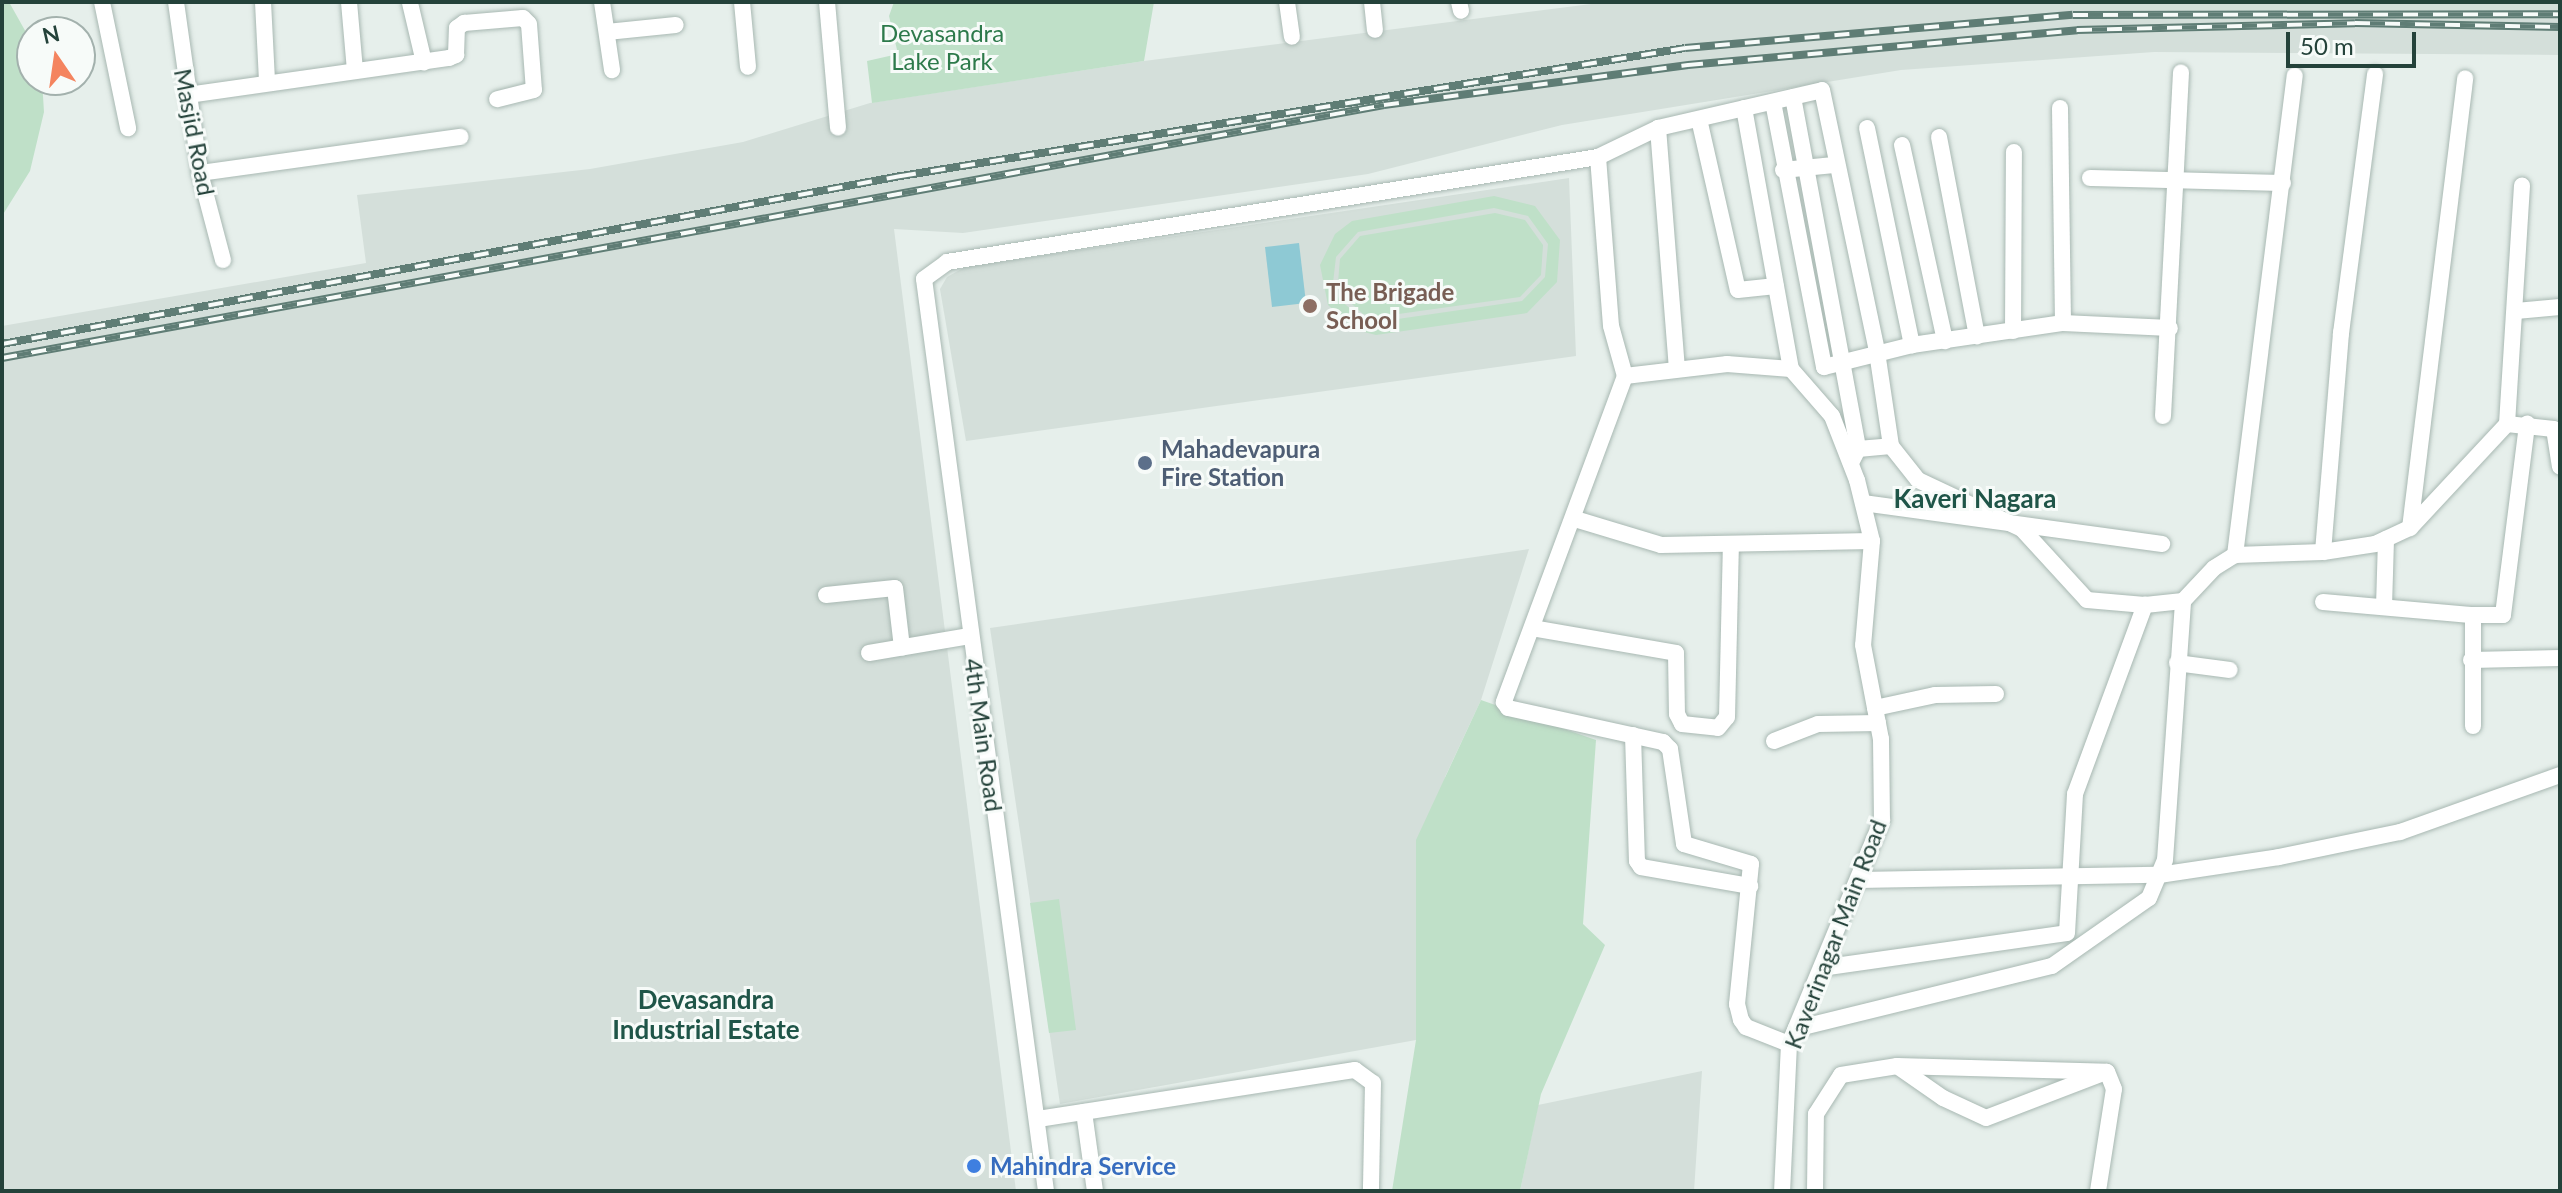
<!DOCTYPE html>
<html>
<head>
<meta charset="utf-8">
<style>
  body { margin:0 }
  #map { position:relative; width:2562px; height:1193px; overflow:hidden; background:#e6efeb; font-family:Lato,sans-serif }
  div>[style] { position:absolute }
  .built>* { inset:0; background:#d4dfda }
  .green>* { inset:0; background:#bfe0c8 }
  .water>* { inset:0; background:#8ec9d4 }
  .roads { filter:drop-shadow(0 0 2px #a8b8b2) drop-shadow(0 0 2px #a8b8b2) }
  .minor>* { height:16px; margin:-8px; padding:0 8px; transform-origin:8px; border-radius:8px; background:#fff }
  .rail>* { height:8px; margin-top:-4px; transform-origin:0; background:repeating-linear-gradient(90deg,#f7fbf9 0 15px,#5f7d75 0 30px); box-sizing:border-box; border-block:2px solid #5f7d75 }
  .dots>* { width:22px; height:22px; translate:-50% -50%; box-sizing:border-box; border:4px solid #f7fbf9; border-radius:50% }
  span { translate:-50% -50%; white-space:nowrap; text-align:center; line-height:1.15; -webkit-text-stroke:6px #f7fbf9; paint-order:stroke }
  .park-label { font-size:24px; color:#2d7a4b }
  .street-label { font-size:24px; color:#24423a }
  .education-label { font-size:24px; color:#785e54; font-weight:700 }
  .left { translate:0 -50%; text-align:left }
  .service-label { font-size:24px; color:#4e5e75; font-weight:700 }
  .shop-label { font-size:24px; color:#366cbe; font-weight:700 }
  .neighbourhood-label { font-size:26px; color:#1f5548; font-weight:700 }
  .frame { position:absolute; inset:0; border:4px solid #24423a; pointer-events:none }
  .north { position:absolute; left:16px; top:16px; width:80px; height:80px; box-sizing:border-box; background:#f7fbf9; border:2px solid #a3b1ad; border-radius:50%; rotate:347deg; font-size:22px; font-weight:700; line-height:32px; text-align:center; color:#24423a }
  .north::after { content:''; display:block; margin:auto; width:28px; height:36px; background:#f4845f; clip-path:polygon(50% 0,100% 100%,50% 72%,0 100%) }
  .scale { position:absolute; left:2286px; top:32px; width:130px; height:36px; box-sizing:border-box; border:4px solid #24423a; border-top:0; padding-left:10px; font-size:24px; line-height:28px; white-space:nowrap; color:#24423a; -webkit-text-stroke:6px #f7fbf9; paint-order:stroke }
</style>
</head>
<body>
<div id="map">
  <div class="built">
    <i style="clip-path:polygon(1607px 2px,2560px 2px,2560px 55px,2154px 52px,1901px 70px,1562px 125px,1368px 174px,963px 233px,894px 229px,1016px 1191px,2px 1191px,2px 326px,366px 263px,357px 195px,590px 169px,743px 142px,870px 103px,1144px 61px)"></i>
    <i style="clip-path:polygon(1569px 178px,1576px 356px,966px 441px,940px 289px,947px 277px,965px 267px)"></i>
    <i style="clip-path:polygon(1529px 549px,1481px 700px,1445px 777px,1416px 1040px,1060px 1104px,990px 628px)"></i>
    <i style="clip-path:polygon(1702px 1071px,1694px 1191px,1520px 1191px,1538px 1105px)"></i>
  </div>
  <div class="green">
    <i style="clip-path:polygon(2px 2px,9px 2px,32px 43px,32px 80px,42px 80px,44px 112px,30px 171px,2px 216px)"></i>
    <i style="clip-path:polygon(894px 2px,1154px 2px,1144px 61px,872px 103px,867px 61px,898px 54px,889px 16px)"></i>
    <i style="clip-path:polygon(evenodd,1494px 196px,1535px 206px,1560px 240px,1557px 282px,1527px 313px,1376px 335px,1356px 330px,1328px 305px,1320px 265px,1335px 234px,1352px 221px,1494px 196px,1494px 208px,1528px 216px,1548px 244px,1545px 277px,1522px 301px,1377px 322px,1361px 318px,1339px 299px,1333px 283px,1336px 257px,1358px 232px,1494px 208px)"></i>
    <i style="clip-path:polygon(1495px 213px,1525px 220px,1543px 245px,1541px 275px,1520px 297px,1377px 317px,1363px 314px,1343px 296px,1338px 282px,1340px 259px,1360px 236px)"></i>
    <i style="clip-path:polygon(1481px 700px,1596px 740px,1583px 924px,1605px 945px,1541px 1094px,1520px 1191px,1392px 1191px,1416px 1040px,1416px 840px)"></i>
    <i style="clip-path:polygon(1059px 899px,1076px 1030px,1049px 1033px,1030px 903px)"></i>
  </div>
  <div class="water">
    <i style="clip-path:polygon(1299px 243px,1306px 303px,1272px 307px,1265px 247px)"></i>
  </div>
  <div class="roads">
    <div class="minor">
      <i style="left:102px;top:2px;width:129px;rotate:78.3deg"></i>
      <i style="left:176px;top:2px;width:173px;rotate:82deg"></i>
      <i style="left:200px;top:173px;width:90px;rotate:75.2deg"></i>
      <i style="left:263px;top:2px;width:80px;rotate:87.1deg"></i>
      <i style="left:349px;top:2px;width:69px;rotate:85deg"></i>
      <i style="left:602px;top:2px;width:69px;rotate:81.6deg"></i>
      <i style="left:742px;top:2px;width:65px;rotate:84.7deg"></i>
      <i style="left:827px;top:2px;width:126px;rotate:85deg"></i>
      <i style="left:1287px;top:2px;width:35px;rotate:82deg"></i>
      <i style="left:1372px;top:2px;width:28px;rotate:84deg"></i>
      <i style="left:1459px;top:2px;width:9px;rotate:77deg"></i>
      <i style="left:410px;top:3px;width:61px;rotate:76.7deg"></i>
      <i style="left:607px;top:32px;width:69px;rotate:-5.8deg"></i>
      <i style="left:188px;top:95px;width:264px;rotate:-8.1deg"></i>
      <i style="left:449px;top:58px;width:8px;rotate:-23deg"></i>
      <i style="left:456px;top:55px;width:27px;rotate:-88deg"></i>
      <i style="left:457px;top:28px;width:9px;rotate:-36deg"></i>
      <i style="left:464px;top:23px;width:59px;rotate:-4.8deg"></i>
      <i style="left:523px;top:18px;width:8px;rotate:45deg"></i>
      <i style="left:529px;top:24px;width:66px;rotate:85.7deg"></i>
      <i style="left:534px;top:90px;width:38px;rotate:166deg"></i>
      <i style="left:1793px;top:97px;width:358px;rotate:79.5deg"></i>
      <i style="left:1858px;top:449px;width:16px;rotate:117deg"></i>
      <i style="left:1773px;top:102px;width:270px;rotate:79.1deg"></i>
      <i style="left:1824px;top:367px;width:91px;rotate:-14deg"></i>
      <i style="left:1912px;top:345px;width:153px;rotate:-8.3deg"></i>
      <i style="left:2063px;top:323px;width:107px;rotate:2.7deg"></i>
      <i style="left:1744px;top:108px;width:265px;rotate:79.8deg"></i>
      <i style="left:2060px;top:108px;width:215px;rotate:89.2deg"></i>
      <i style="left:1699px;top:119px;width:175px;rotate:77.2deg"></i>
      <i style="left:1738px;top:290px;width:38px;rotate:-6deg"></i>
      <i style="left:1658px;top:128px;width:241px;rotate:85.5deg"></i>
      <i style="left:1867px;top:128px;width:222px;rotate:78.3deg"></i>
      <i style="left:1939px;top:137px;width:203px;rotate:79.2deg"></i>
      <i style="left:1902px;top:145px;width:201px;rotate:77.6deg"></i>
      <i style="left:1598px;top:157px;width:169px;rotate:85.6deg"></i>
      <i style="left:1611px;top:326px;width:52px;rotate:74.4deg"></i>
      <i style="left:1625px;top:376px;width:103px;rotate:-6.7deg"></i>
      <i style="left:1727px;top:364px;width:64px;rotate:4.5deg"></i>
      <i style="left:1791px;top:369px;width:62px;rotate:48.9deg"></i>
      <i style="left:1832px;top:416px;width:69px;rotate:68.7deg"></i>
      <i style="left:1857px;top:480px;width:63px;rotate:76.2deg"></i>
      <i style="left:1872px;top:541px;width:104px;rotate:94.9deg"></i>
      <i style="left:1863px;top:645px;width:96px;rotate:79.2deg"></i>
      <i style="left:1881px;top:739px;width:81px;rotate:89.3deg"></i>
      <i style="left:1882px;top:820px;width:243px;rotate:112.5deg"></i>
      <i style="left:1789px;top:1044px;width:147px;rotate:92.7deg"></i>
      <i style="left:1783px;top:170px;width:51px;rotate:-5.6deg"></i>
      <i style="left:200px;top:173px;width:263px;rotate:-7.9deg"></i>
      <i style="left:2090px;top:178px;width:193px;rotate:1.5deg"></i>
      <i style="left:2516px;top:311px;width:44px;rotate:-5.2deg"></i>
      <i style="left:2013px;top:331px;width:179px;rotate:-89.7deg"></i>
      <i style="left:1625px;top:376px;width:348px;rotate:110.4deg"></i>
      <i style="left:1504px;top:702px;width:7px;rotate:56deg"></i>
      <i style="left:1508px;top:708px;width:159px;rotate:12.4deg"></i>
      <i style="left:1663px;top:742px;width:10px;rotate:45deg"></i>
      <i style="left:1670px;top:749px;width:96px;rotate:81.6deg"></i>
      <i style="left:1684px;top:844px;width:70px;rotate:16.6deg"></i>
      <i style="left:1751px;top:864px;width:141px;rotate:95.7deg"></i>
      <i style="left:1737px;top:1004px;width:16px;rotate:76deg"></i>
      <i style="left:1741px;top:1020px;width:9px;rotate:54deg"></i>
      <i style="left:1746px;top:1027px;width:46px;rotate:21.6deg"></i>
      <i style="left:2163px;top:416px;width:344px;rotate:-87deg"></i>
      <i style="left:2507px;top:424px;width:239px;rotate:-86.4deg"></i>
      <i style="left:1858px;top:449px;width:33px;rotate:-5deg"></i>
      <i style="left:1863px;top:503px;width:302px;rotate:7.8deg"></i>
      <i style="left:1575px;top:519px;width:90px;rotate:16.8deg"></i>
      <i style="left:1661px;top:545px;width:211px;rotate:-1.1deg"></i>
      <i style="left:2410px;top:528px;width:453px;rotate:-83deg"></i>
      <i style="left:2323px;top:552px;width:220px;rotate:-85.3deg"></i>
      <i style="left:2341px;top:333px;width:261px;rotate:-82.5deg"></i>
      <i style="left:2235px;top:555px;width:483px;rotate:-82.9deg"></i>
      <i style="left:826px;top:595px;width:69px;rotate:-5.8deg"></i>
      <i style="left:895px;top:588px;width:60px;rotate:83.3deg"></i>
      <i style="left:2323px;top:602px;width:151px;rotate:5deg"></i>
      <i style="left:2473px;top:615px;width:111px;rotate:90deg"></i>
      <i style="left:2384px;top:607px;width:68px;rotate:-88.3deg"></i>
      <i style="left:2470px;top:615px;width:33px"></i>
      <i style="left:2503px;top:615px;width:193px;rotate:-82.8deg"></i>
      <i style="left:1532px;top:628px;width:146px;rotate:9.8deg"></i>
      <i style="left:1676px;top:653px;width:61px;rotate:89.1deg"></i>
      <i style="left:1677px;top:714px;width:11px;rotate:63deg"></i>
      <i style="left:1682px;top:724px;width:36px;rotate:6deg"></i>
      <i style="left:1718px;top:728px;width:14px;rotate:-51deg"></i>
      <i style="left:1727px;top:717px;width:170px;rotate:-88.7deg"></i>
      <i style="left:869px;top:653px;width:102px;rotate:-9.6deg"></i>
      <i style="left:2471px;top:660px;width:89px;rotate:-1.3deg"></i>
      <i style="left:2177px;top:663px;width:53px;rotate:7.5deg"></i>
      <i style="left:1875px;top:708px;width:61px;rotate:-12.2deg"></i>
      <i style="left:1935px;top:695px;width:61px;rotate:-0.9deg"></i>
      <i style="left:1633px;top:735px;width:126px;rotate:88.2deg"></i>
      <i style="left:1637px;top:861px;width:7px;rotate:56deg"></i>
      <i style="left:1641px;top:867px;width:111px;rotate:9.9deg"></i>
      <i style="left:1774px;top:741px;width:47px;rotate:-21.1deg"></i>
      <i style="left:1818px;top:724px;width:60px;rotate:-1deg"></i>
      <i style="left:1858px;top:880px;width:301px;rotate:-1deg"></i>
      <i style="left:2159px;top:875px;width:121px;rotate:-8.5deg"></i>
      <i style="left:2279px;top:857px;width:124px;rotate:-11.7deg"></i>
      <i style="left:2400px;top:832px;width:170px;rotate:-19.6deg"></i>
      <i style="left:1821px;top:968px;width:248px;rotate:-8.1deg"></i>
      <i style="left:2067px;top:933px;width:139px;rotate:-86.7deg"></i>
      <i style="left:2075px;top:794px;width:202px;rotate:-69.7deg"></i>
      <i style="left:1799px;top:1028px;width:260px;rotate:-13.8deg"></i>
      <i style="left:2052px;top:966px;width:118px;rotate:-35deg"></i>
      <i style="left:2149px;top:898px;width:41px;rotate:-67.2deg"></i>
      <i style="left:2165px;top:860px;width:260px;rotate:-86deg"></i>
      <i style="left:2183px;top:601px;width:45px;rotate:-46.8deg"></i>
      <i style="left:2214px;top:568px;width:25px;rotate:-32deg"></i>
      <i style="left:2235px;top:555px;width:88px;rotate:-2deg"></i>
      <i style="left:2323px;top:552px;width:53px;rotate:-8.7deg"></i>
      <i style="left:2375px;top:544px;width:38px;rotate:-25deg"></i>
      <i style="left:2410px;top:528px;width:142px;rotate:-47deg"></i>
      <i style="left:2507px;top:424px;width:47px;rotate:6.1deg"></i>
      <i style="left:2554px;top:429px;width:38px;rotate:81deg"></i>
      <i style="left:1897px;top:1066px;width:56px;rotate:34.8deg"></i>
      <i style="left:1943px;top:1098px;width:47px;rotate:24.9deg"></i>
      <i style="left:1986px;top:1118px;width:129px;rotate:-21deg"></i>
      <i style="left:1084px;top:1112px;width:80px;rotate:82.1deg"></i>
      <i style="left:1038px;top:1119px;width:321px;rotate:-8.8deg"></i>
      <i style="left:1355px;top:1070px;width:22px;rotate:36deg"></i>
      <i style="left:1373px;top:1083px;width:108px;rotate:91.1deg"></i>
      <i style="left:1046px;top:1191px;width:920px;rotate:-97.62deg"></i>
      <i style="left:924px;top:279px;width:29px;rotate:-36deg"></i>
      <i style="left:947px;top:262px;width:659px;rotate:-9.16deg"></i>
      <i style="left:1598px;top:157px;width:67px;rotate:-25.8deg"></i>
      <i style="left:1658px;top:128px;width:168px;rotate:-13deg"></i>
      <i style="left:1822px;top:90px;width:268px;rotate:78.1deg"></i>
      <i style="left:1877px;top:352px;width:95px;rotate:81.5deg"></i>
      <i style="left:1891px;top:446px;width:43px;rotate:51.5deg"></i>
      <i style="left:1918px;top:480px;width:115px;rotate:25.2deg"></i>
      <i style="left:2022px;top:529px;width:96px;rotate:47.5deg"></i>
      <i style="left:2087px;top:600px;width:58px;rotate:4.9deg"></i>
      <i style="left:2145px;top:605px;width:38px;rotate:-6deg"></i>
      <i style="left:1815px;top:1191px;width:77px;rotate:-89.3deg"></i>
      <i style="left:1816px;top:1114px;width:46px;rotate:-57.3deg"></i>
      <i style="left:1841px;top:1075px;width:57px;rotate:-9.1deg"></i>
      <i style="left:1897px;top:1066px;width:210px;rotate:1.6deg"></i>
      <i style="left:2098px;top:1191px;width:103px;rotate:-81.1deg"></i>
      <i style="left:2114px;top:1089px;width:18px;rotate:-112deg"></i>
    </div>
  </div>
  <div class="rail">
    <i style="left:2px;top:344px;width:915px;rotate:-10.59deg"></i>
    <i style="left:901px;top:176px;width:794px;rotate:-9.27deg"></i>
    <i style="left:1685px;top:48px;width:389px;rotate:-4.9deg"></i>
    <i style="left:2073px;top:15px;width:487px;rotate:-0.1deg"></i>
    <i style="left:2px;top:358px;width:1405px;rotate:-10.37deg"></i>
    <i style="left:1384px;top:105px;width:307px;rotate:-7.5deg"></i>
    <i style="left:1688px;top:65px;width:391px;rotate:-5.1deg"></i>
    <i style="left:2077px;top:30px;width:278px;rotate:-1.4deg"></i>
    <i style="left:2355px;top:23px;width:205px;rotate:1.1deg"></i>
  </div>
  <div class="dots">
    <i style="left:1310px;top:306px;background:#8d6e63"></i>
    <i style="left:1145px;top:463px;background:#5c6f8a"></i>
    <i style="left:974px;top:1166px;background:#3f7fe0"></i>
  </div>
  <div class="park-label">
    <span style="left:942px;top:47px">Devasandra<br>Lake Park</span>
  </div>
  <div class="street-label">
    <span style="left:195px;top:132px;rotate:79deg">Masjid Road</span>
    <span style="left:984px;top:735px;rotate:82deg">4th Main Road</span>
    <span style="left:1835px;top:934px;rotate:-69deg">Kaverinagar Main Road</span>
  </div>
  <div class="education-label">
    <span class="left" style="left:1326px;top:306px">The Brigade<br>School</span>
  </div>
  <div class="service-label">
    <span class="left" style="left:1161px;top:463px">Mahadevapura<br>Fire Station</span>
  </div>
  <div class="shop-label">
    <span class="left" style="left:990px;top:1166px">Mahindra Service</span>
  </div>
  <div class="neighbourhood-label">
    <span style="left:1975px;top:499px">Kaveri Nagara</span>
    <span style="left:706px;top:1015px">Devasandra<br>Industrial Estate</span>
  </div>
  <div class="frame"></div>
  <div class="north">N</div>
  <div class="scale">50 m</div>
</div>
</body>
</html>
